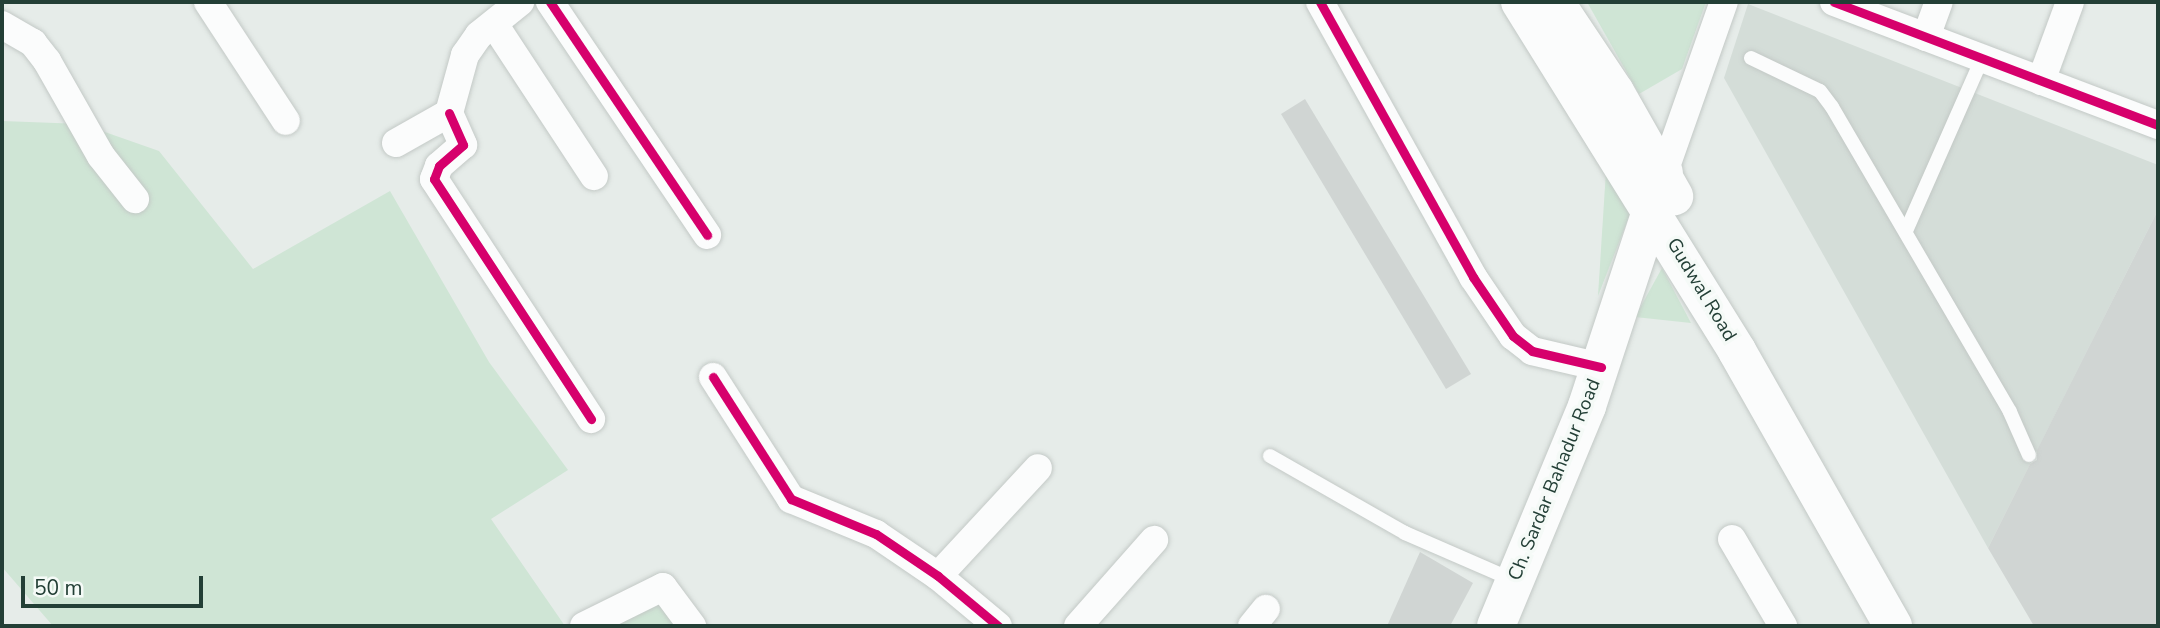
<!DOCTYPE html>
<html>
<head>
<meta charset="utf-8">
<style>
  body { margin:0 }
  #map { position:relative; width:2160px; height:628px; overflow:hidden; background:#e6ece9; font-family:"Nunito Sans",sans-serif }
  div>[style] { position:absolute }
  .built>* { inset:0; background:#d4ddd8 }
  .green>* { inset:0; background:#cfe5d5 }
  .building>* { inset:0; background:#d0d5d3 }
  .roads { filter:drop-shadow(0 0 2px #c3c9c6) drop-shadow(0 0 2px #c3c9c6) }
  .lane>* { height:14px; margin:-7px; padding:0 7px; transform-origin:7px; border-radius:7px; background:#fbfcfc }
  .street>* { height:28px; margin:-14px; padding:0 14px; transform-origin:14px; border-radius:14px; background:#fbfcfc }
  .secondary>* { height:38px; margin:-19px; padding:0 19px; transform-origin:19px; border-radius:19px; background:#fbfcfc }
  .cycleway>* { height:9px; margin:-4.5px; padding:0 4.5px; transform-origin:4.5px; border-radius:4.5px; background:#d6006c }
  span { translate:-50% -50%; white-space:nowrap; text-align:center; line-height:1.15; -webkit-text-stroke:7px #f5faf7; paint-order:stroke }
  .street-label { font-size:19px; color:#233f36 }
  .frame { position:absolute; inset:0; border:4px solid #233f36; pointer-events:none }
  .scale { position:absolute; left:21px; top:576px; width:182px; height:32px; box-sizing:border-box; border:4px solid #233f36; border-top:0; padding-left:9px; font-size:21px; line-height:24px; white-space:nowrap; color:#233f36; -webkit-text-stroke:5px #f5faf7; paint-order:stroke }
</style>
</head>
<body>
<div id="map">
  <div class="built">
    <i style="clip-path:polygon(1748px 4px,2158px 165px,2158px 210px,1988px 548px,1724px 78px)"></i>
  </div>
  <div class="green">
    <i style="clip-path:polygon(1587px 2px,1706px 2px,1682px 69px,1639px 94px)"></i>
    <i style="clip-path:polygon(2px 121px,82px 124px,159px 151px,253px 269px,390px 191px,489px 362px,568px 470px,491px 519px,565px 626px,53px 626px,2px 567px)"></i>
    <i style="clip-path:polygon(1606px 171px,1632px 209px,1598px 296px)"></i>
    <i style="clip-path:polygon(1662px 268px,1691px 323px,1635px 317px)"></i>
    <i style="clip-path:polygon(662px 600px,680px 626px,600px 626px)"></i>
  </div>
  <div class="building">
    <i style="clip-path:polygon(1305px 99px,1471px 374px,1446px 389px,1281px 114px)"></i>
    <i style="clip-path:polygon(2158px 210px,2158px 626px,2034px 626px,1988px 548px,2030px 464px,2037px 460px,2037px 450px)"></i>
    <i style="clip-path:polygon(1420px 552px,1473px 583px,1450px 626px,1387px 626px)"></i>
  </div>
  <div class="roads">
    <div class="lane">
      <i style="left:1751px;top:58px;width:76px;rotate:25.6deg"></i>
      <i style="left:1820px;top:91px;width:20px;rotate:53deg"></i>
      <i style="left:1832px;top:107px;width:353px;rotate:59.7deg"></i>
      <i style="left:2010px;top:412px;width:47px;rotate:66.2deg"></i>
      <i style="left:1906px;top:231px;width:188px;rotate:-66.2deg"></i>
      <i style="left:1270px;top:456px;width:155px;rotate:29.7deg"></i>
      <i style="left:1405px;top:533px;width:118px;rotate:23.5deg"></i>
    </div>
    <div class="street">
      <i style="left:208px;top:2px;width:142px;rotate:56.8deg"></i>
      <i style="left:550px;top:2px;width:281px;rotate:56deg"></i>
      <i style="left:1320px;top:2px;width:315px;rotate:60.9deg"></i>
      <i style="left:1473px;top:277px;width:71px;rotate:55.9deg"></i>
      <i style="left:1513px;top:336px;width:24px;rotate:38deg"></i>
      <i style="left:1532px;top:351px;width:71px;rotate:13.1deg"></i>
      <i style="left:1834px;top:2px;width:347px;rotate:20.8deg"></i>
      <i style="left:494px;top:24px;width:182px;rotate:56.7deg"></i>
      <i style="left:2px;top:25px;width:36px;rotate:30deg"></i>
      <i style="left:33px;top:43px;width:23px;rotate:52deg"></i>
      <i style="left:47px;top:61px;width:109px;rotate:60.4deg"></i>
      <i style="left:101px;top:156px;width:55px;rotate:51.7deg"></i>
      <i style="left:1926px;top:37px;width:37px;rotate:-70deg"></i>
      <i style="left:2041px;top:81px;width:84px;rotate:-69.8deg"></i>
      <i style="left:449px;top:113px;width:35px;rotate:66deg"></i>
      <i style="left:463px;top:145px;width:32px;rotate:139deg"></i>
      <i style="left:439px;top:166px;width:14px;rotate:111deg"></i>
      <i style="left:434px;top:179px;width:287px;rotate:56.8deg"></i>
      <i style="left:396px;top:143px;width:61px;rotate:-29.5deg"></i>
      <i style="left:449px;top:113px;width:60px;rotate:-74.6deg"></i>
      <i style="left:465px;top:55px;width:24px;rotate:-55deg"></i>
      <i style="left:479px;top:35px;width:53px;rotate:-38.8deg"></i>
      <i style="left:1664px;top:172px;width:180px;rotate:-70.6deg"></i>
      <i style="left:713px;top:377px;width:145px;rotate:57.4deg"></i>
      <i style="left:791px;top:499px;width:92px;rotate:22.4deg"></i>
      <i style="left:876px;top:534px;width:75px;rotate:34.1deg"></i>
      <i style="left:938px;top:576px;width:78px;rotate:39.8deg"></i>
      <i style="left:1732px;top:539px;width:101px;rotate:59.6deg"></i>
      <i style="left:938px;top:576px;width:147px;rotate:-47.2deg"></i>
      <i style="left:584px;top:626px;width:88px;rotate:-26.3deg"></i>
      <i style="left:663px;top:587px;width:49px;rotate:53.4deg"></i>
      <i style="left:1078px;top:626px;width:115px;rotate:-48.5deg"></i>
      <i style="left:1252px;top:626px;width:22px;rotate:-51deg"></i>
    </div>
    <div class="secondary">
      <i style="left:1520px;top:2px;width:411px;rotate:58.1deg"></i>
      <i style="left:1737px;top:351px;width:316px;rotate:60.4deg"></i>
      <i style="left:1555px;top:2px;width:108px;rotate:56.3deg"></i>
      <i style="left:1615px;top:92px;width:120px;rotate:60.4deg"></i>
      <i style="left:1496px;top:626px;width:238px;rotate:-67.5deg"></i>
      <i style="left:1587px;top:406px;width:246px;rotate:-71.8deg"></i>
    </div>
  </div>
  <div class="cycleway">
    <i style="left:550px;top:2px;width:281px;rotate:56deg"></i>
    <i style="left:1320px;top:2px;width:315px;rotate:60.9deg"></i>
    <i style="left:1473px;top:277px;width:71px;rotate:55.9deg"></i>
    <i style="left:1513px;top:336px;width:24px;rotate:38deg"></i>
    <i style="left:1532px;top:351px;width:71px;rotate:13.1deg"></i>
    <i style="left:1834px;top:2px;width:347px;rotate:20.8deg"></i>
    <i style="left:449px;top:113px;width:35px;rotate:66deg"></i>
    <i style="left:463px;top:145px;width:32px;rotate:139deg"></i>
    <i style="left:439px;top:166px;width:14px;rotate:111deg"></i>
    <i style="left:434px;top:179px;width:287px;rotate:56.8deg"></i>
    <i style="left:713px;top:377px;width:145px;rotate:57.4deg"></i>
    <i style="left:791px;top:499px;width:92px;rotate:22.4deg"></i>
    <i style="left:876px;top:534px;width:75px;rotate:34.1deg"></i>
    <i style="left:938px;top:576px;width:78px;rotate:39.8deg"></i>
  </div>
  <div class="street-label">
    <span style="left:1701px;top:290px;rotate:59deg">Gudwal Road</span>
    <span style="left:1555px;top:480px;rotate:-68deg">Ch. Sardar Bahadur Road</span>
  </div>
  <div class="frame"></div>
  <div class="scale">50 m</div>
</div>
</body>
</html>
